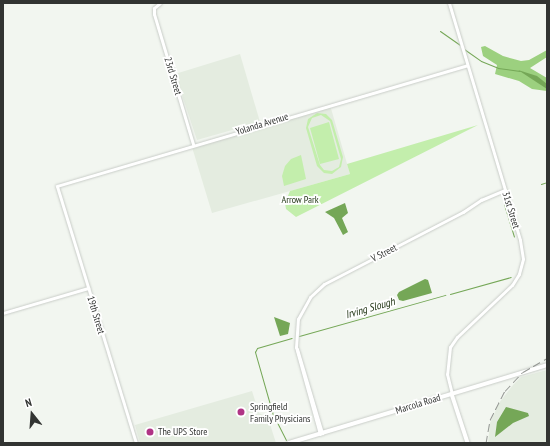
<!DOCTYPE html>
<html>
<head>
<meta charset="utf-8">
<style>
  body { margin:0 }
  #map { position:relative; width:550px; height:446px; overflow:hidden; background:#f2f6f0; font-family:"PT Sans Narrow",sans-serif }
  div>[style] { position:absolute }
  .built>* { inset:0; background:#e4ece0 }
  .green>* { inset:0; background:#c3eeac }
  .forest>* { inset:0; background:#9cd07f }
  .water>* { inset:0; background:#75a757 }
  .stream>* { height:1px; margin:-0.5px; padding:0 0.5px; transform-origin:0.5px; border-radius:0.5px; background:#75a757 }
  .roads { filter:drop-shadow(0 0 1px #c9cdc8) drop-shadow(0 0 1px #c9cdc8) }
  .tertiary>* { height:3px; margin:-1.5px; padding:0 1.5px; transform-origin:1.5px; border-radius:1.5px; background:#fff }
  .secondary>* { height:3.5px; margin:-1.75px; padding:0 1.75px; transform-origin:1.75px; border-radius:1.75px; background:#fff }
  .rail>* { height:1px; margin-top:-0.5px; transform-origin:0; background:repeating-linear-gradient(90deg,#939692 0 8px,transparent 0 12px) }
  .dots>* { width:11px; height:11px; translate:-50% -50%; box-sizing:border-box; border:2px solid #fff; border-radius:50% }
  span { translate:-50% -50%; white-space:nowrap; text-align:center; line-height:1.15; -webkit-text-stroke:3.5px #fff; paint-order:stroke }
  .street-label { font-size:10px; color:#323432 }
  .park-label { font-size:10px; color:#1e3212 }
  .poi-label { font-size:10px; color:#323432 }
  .left { translate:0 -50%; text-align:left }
  .water-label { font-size:11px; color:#1c300f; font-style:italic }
  .frame { position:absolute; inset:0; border:4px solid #323432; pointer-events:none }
  .north { position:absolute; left:12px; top:394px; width:40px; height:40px; -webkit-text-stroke:3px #fff; paint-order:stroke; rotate:343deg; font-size:11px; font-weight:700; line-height:16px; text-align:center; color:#323432 }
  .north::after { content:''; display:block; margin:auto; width:14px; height:18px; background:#323432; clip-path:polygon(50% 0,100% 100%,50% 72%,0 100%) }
</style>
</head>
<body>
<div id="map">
  <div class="built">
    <i style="clip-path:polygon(240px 54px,260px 122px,197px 140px,175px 74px)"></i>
    <i style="clip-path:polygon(330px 105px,350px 174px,212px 213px,192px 147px)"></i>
    <i style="clip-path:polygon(547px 370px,547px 443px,488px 443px,490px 423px,499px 403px,513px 385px,521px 377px)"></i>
    <i style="clip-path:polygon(252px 391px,259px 413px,268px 418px,276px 443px,140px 443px,135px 425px)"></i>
  </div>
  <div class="green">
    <i style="clip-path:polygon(evenodd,317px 113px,326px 114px,332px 120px,343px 157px,341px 167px,332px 174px,324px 173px,317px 166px,306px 128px,308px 119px,317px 113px,321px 115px,330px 121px,341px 159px,339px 167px,332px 171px,324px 170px,320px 165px,308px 127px,312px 118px,321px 115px)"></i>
    <i style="clip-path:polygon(329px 122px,339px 159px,320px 164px,310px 128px)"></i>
    <i style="clip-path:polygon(478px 125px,296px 217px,286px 209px,285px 203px,290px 191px,350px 174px,347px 164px)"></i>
    <i style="clip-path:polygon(301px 155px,306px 179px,284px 186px,282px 176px,285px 166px,291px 159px)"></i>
  </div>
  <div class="forest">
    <i style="clip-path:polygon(485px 46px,503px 56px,521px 61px,529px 60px,547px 50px,547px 57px,530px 68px,547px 78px,547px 91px,532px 89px,519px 81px,495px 74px,497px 65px,483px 56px,481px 47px)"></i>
  </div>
  <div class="water">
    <i style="clip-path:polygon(518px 70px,537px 76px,547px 84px,547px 89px)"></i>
    <i style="clip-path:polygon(345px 203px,348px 213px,342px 218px,348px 232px,343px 235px,334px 218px,325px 212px)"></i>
    <i style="clip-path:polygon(425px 279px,428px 280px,432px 293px,403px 301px,399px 300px,397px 295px,399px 292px)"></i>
    <i style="clip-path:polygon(274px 317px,290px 323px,288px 334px,280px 336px)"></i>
    <i style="clip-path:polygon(506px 407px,528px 413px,529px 416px,513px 423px,495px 437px,497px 422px)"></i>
  </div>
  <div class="stream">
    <i style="left:440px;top:31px;width:24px;rotate:35deg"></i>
    <i style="left:464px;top:49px;width:21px;rotate:35deg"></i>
    <i style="left:481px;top:61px;width:18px;rotate:22deg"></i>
    <i style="left:498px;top:68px;width:22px;rotate:8deg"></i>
    <i style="left:541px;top:184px;width:6px;rotate:-18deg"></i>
    <i style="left:504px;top:204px;width:34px;rotate:73deg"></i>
    <i style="left:450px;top:294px;width:63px;rotate:-15.6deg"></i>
    <i style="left:299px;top:336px;width:152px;rotate:-15.7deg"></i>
    <i style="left:286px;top:440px;width:28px;rotate:-117deg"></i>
    <i style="left:273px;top:415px;width:66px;rotate:-105.9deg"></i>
    <i style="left:255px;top:352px;width:4px;rotate:-63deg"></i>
    <i style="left:257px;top:348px;width:36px;rotate:-16deg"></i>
  </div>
  <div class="roads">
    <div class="tertiary">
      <i style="left:160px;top:3px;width:8px;rotate:140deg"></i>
      <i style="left:154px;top:8px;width:6px;rotate:90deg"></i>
      <i style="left:154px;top:14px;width:136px;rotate:73.3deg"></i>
      <i style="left:449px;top:3px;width:247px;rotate:73.3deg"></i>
      <i style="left:520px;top:240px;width:19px;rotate:81deg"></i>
      <i style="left:523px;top:259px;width:16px;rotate:105deg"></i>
      <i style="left:519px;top:274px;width:13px;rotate:122deg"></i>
      <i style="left:512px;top:285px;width:76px;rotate:136.6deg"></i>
      <i style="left:457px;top:337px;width:12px;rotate:125deg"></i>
      <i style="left:450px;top:347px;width:27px;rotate:96deg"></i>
      <i style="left:447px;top:374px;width:21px;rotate:76deg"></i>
      <i style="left:3px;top:313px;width:89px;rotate:-16.4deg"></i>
      <i style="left:297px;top:349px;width:88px;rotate:73.4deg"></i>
      <i style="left:320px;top:434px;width:90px;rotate:-105.4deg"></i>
      <i style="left:296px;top:347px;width:28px;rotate:-86deg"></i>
      <i style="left:298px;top:319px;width:25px;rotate:-61deg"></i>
      <i style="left:310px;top:297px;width:19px;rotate:-43deg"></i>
      <i style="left:324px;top:284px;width:157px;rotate:-27.4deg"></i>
      <i style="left:463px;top:212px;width:22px;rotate:-34deg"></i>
      <i style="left:481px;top:200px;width:26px;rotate:-23deg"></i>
      <i style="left:136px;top:443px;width:269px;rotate:-107.1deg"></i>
      <i style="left:57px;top:186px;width:427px;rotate:-16.4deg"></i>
    </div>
    <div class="secondary">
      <i style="left:452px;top:394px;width:52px;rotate:71.9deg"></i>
      <i style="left:289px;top:443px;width:270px;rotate:-16.8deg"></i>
    </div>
  </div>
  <div class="rail">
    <i style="left:486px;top:443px;width:23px;rotate:-80deg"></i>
    <i style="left:490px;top:420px;width:33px;rotate:-63deg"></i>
    <i style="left:505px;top:391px;width:26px;rotate:-47deg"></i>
    <i style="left:523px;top:372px;width:28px;rotate:-30deg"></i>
  </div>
  <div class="dots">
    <i style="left:241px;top:412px;background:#b03485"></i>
    <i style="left:150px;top:432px;background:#b03485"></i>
  </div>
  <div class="street-label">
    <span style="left:173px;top:76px;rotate:73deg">23rd Street</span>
    <span style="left:262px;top:124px;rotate:-17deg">Yolanda Avenue</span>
    <span style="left:511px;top:210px;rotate:73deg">31st Street</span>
    <span style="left:384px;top:253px;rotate:-27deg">V Street</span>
    <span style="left:96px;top:315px;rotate:73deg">19th Street</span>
    <span style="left:418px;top:404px;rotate:-17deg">Marcola Road</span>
  </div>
  <div class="park-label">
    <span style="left:300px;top:200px">Arrow Park</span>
  </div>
  <div class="poi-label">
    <span class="left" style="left:250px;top:412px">Springfield<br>Family Physicians</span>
    <span class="left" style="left:158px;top:432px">The UPS Store</span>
  </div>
  <div class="water-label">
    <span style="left:370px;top:308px;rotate:-16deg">Irving Slough</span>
  </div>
  <div class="frame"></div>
  <div class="north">N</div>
</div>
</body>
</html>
